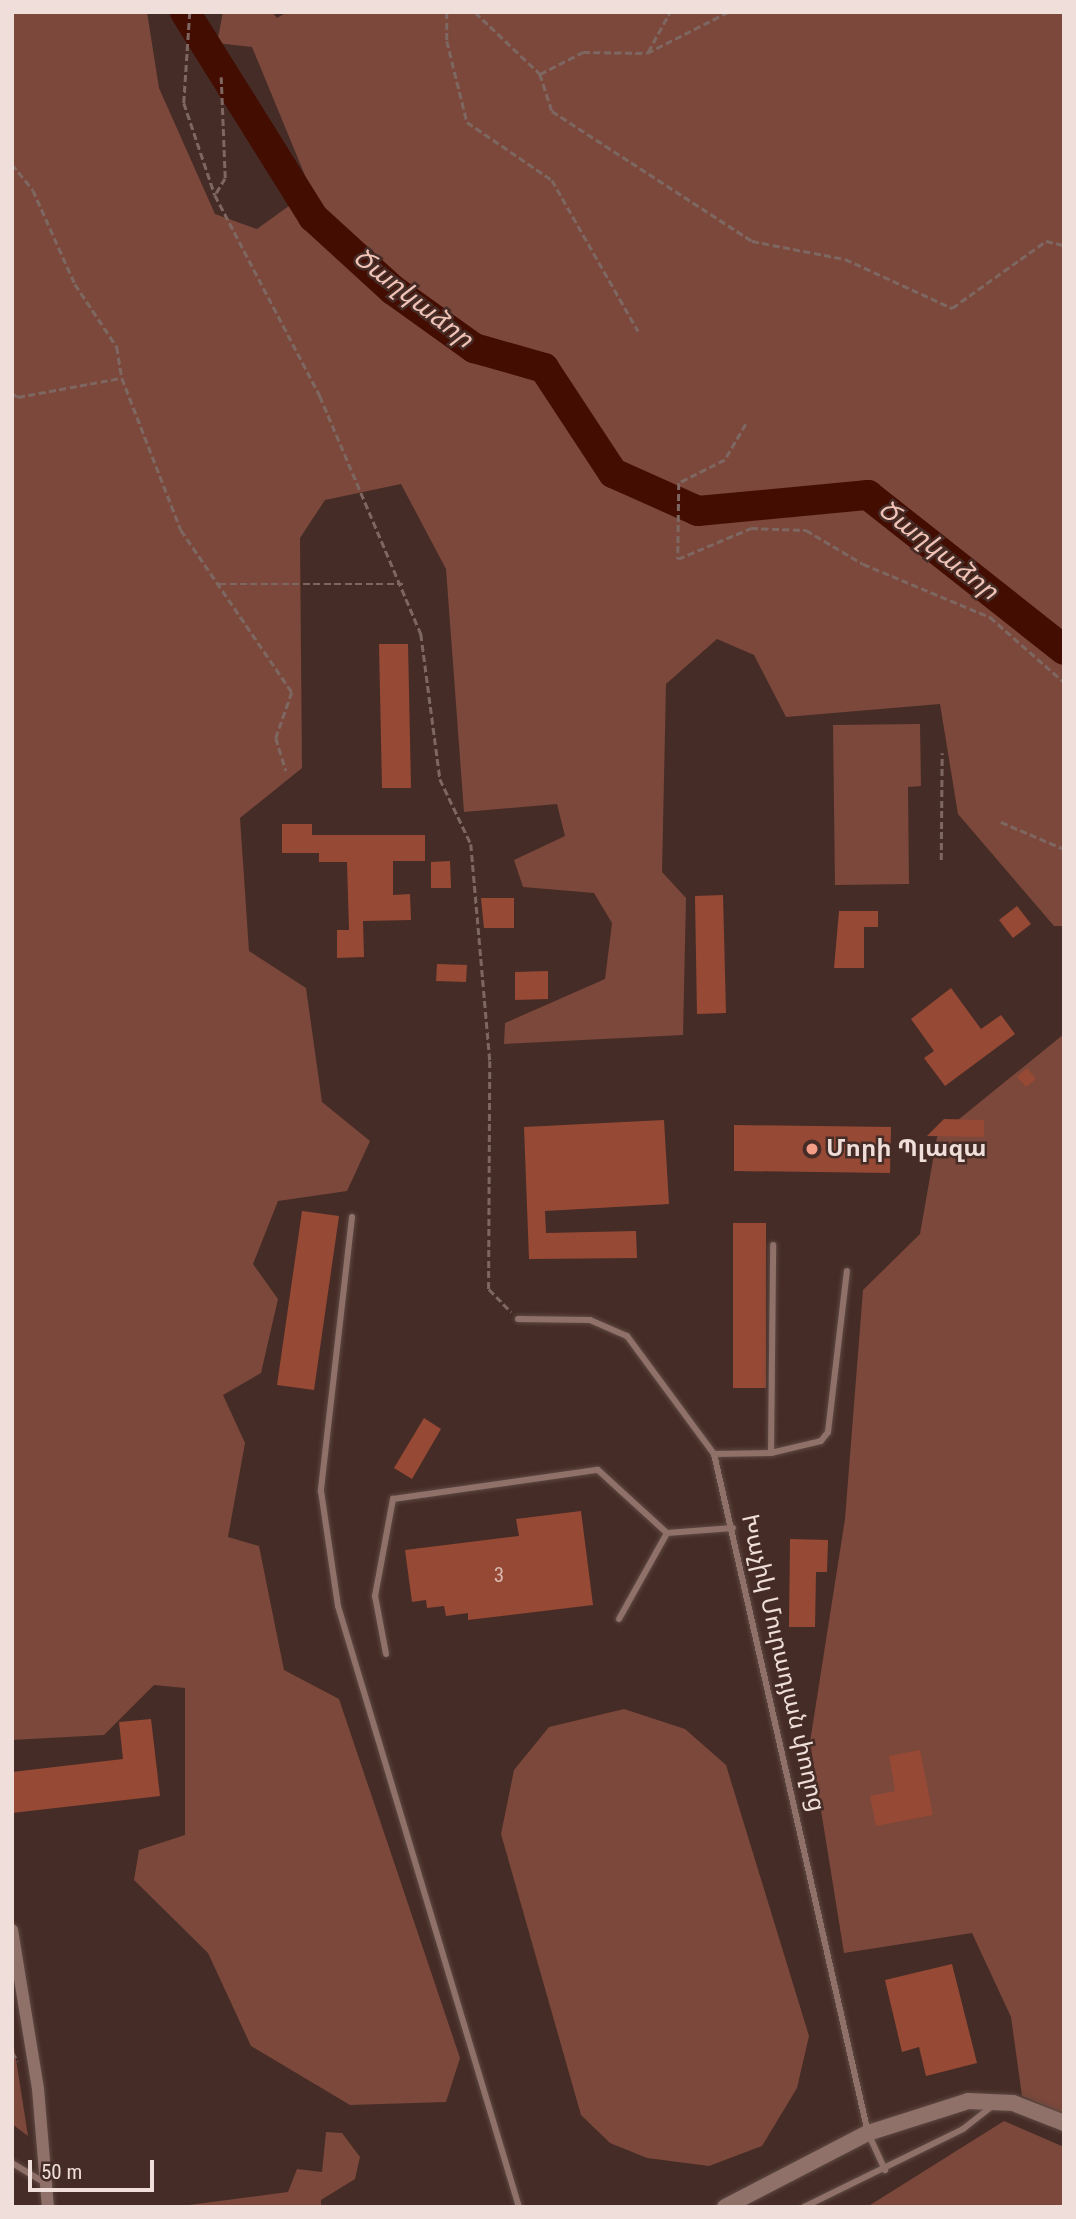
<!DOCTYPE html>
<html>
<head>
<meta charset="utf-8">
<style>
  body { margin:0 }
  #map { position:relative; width:1076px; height:2219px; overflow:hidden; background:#462c26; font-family:"Roboto Condensed","Noto Sans Armenian",sans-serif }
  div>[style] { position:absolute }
  .green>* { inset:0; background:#7b483b }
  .river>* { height:30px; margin:-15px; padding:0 15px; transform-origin:15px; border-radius:15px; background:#440d01 }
  .building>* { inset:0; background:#964935 }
  .path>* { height:2.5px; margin-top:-1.25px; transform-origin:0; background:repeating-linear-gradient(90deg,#7e6761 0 7px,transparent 0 10.5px) }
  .roads { filter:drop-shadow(0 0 2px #5e4943) drop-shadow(0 0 2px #5e4943) }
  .service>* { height:6px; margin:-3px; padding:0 3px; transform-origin:3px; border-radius:3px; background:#8f716a }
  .minor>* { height:12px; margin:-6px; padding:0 6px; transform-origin:6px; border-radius:6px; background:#8f716a }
  .tertiary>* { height:16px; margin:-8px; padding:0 8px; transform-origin:8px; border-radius:8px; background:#8f716a }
  .dots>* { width:19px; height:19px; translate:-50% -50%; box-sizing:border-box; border:4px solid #462c26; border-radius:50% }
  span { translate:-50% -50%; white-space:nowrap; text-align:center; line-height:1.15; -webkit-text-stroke:5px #462c26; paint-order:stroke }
  .number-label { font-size:21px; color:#d9b9b0 }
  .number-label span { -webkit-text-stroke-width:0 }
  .poi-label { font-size:24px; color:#efded9; font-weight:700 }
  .left { translate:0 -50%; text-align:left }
  .street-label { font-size:24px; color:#efded9 }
  .water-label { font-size:26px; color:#f1c3b7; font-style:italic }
  .frame { position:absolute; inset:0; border:14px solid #efded9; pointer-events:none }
  .scale { position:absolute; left:28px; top:2160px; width:126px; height:32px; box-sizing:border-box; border:4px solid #efded9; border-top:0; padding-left:9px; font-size:21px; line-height:24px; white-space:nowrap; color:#efded9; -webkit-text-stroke:5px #462c26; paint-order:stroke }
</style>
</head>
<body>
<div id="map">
  <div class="green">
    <i style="clip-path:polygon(12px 12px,147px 12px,159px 88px,215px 214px,257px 229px,311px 190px,252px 47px,217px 43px,223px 12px,272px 12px,277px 18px,287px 12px,1064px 12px,1064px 926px,1054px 926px,958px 814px,940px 704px,786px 717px,754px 655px,717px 639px,666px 684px,662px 872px,686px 898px,683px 1035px,504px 1044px,505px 1023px,605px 979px,612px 923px,594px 893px,523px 887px,514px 860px,565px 836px,557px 804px,464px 812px,446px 569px,401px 484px,325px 500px,300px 538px,302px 768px,240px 818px,249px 951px,306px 988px,322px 1102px,370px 1141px,347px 1191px,278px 1201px,253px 1264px,278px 1299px,261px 1373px,223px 1395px,245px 1443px,228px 1537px,259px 1546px,284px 1670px,339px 1699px,460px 2058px,446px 2102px,350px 2105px,251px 2046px,208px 1953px,134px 1880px,139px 1850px,185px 1835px,185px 1688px,154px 1685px,104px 1735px,12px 1740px)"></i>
    <i style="clip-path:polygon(920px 724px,921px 786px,908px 787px,909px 884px,835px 885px,833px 725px)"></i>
    <i style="clip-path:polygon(1064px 1034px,1064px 2114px,1022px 2096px,1011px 2017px,972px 1933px,844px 1953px,810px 1742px,845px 1519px,863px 1290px,920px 1234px,937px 1137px)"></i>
    <i style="clip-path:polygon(624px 1709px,685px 1729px,726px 1765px,809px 2036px,797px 2088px,762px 2146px,709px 2166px,647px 2158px,610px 2143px,581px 2115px,501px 1834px,514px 1770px,549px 1727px)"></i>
    <i style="clip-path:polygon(12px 2034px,28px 2136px,12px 2124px)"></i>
    <i style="clip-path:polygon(1004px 2121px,1064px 2147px,1064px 2207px,867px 2207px)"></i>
    <i style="clip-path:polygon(326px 2132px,342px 2133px,360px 2157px,355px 2179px,321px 2200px,321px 2207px,173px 2207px,288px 2192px,297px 2169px,322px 2172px)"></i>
  </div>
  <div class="river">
    <i style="left:185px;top:12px;width:242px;rotate:58deg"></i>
    <i style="left:313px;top:217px;width:108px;rotate:42.4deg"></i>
    <i style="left:393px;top:290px;width:100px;rotate:35.6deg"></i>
    <i style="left:474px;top:348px;width:73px;rotate:15.9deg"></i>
    <i style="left:544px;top:368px;width:126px;rotate:56.7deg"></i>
    <i style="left:613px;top:473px;width:93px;rotate:24.1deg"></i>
    <i style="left:698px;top:511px;width:171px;rotate:-5.4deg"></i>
    <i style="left:868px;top:495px;width:250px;rotate:38.3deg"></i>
  </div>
  <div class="building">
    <i style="clip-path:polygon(379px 644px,408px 644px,411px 788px,382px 788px)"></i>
    <i style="clip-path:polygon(282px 824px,312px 824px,312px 835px,425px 835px,425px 861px,393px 861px,393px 895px,410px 894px,411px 920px,363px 921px,364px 957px,337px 958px,337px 930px,349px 930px,347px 862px,319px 862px,319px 853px,282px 853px)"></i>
    <i style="clip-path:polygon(450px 861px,451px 888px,431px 888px,431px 862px)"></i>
    <i style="clip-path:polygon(723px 895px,726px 1013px,697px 1014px,695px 896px)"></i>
    <i style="clip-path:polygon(481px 898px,514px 898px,514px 928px,484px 928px)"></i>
    <i style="clip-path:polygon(1017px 906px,1031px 924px,1013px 938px,999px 920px)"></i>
    <i style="clip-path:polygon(839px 911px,878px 911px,878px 927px,864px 927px,864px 968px,834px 968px)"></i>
    <i style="clip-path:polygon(437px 964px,467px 965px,466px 982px,436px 981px)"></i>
    <i style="clip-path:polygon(548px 971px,548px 999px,515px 1000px,515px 972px)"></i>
    <i style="clip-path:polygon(951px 988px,981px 1029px,1001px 1015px,1015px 1034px,945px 1086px,924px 1058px,934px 1051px,911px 1019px)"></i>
    <i style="clip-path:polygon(1027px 1068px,1036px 1079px,1026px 1087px,1017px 1077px)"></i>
    <i style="clip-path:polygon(944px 1119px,984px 1120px,984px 1137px,927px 1136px)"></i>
    <i style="clip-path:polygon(664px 1120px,669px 1204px,545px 1211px,546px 1233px,636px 1231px,637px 1258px,529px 1259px,524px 1127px)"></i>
    <i style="clip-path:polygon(734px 1125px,891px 1127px,890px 1173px,734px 1171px)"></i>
    <i style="clip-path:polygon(302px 1211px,339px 1216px,314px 1390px,277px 1385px)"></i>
    <i style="clip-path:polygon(733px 1223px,766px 1223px,766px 1388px,733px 1388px)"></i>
    <i style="clip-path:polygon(424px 1418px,441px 1429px,412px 1479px,394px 1468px)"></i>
    <i style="clip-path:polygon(581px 1511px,593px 1605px,468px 1620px,468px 1613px,446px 1616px,444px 1606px,427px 1608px,426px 1600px,412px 1602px,405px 1550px,519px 1536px,516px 1519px)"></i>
    <i style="clip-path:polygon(790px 1539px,828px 1540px,827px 1572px,816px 1572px,815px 1627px,789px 1627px)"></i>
    <i style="clip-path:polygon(151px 1719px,160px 1796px,12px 1813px,12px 1772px,123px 1759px,119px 1722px)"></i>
    <i style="clip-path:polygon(920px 1750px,933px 1815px,876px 1826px,870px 1796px,895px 1791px,889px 1756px)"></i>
    <i style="clip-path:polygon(952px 1964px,977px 2063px,926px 2076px,919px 2047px,902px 2052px,885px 1980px)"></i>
  </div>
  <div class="path">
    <i style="left:190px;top:12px;width:91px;rotate:93.8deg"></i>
    <i style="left:184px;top:103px;width:97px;rotate:71.4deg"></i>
    <i style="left:215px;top:195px;width:227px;rotate:62.4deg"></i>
    <i style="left:320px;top:396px;width:259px;rotate:67deg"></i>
    <i style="left:421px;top:634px;width:146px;rotate:82.5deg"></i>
    <i style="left:440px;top:779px;width:72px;rotate:64.5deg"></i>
    <i style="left:471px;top:844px;width:218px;rotate:85deg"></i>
    <i style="left:490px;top:1061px;width:228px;rotate:90.3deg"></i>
    <i style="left:489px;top:1289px;width:32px;rotate:46deg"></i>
    <i style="left:447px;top:12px;width:29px;rotate:90deg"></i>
    <i style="left:447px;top:41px;width:83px;rotate:76.1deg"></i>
    <i style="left:467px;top:122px;width:103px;rotate:34.3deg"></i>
    <i style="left:552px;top:180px;width:174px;rotate:60.3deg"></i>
    <i style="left:475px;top:12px;width:90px;rotate:43.6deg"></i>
    <i style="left:540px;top:74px;width:39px;rotate:72deg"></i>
    <i style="left:552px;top:111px;width:239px;rotate:33deg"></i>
    <i style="left:752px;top:241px;width:95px;rotate:11deg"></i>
    <i style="left:845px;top:259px;width:118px;rotate:24.6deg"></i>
    <i style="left:952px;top:308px;width:115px;rotate:-35.5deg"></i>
    <i style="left:1046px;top:241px;width:18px;rotate:13deg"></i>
    <i style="left:648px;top:52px;width:46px;rotate:-61.2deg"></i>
    <i style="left:540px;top:74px;width:48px;rotate:-27.1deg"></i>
    <i style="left:583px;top:52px;width:64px;rotate:0.9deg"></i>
    <i style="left:647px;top:53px;width:91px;rotate:-26.8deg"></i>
    <i style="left:12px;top:164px;width:33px;rotate:51deg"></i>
    <i style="left:33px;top:190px;width:103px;rotate:65.9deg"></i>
    <i style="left:75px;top:284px;width:76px;rotate:56.3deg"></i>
    <i style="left:117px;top:347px;width:31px;rotate:81deg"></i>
    <i style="left:122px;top:378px;width:163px;rotate:68.8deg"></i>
    <i style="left:181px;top:530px;width:196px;rotate:55.6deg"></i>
    <i style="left:292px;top:692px;width:49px;rotate:109.2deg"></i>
    <i style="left:276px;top:738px;width:34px;rotate:73deg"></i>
    <i style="left:216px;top:193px;width:17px;rotate:-59deg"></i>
    <i style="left:225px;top:178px;width:101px;rotate:-92.3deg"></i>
    <i style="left:12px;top:393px;width:7px;rotate:34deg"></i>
    <i style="left:18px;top:397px;width:105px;rotate:-10.5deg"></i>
    <i style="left:746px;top:424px;width:42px;rotate:120.3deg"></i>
    <i style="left:725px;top:460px;width:51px;rotate:153.4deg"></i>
    <i style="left:679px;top:483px;width:76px;rotate:90.8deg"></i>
    <i style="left:678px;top:559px;width:79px;rotate:-23deg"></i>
    <i style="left:751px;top:528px;width:55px;rotate:2.1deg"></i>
    <i style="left:806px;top:530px;width:66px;rotate:30.8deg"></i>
    <i style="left:863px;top:564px;width:138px;rotate:22.7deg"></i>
    <i style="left:990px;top:617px;width:98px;rotate:41.3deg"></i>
    <i style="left:219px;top:584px;width:184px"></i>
    <i style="left:1001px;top:822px;width:69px;rotate:23.2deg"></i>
    <i style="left:941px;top:860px;width:107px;rotate:-89.5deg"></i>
    <i style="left:12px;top:2052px;width:11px;rotate:56deg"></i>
  </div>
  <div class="roads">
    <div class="service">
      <i style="left:352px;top:1217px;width:276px;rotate:96.5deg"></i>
      <i style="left:321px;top:1491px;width:116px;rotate:81.6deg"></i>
      <i style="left:338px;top:1606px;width:628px;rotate:73.24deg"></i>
      <i style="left:518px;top:1319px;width:72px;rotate:0.8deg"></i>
      <i style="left:590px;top:1320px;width:40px;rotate:23.4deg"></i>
      <i style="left:627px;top:1336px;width:147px;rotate:53.6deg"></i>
      <i style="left:714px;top:1454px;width:696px;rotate:77.22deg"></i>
      <i style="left:868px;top:2133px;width:41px;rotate:65.3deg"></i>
      <i style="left:771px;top:1453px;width:208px;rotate:-89.4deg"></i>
      <i style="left:714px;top:1454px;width:57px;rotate:-1deg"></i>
      <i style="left:771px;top:1453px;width:51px;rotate:-13.5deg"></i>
      <i style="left:821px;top:1441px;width:11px;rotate:-52deg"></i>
      <i style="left:828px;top:1432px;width:162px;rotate:-83.3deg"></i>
      <i style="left:619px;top:1619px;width:98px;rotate:-60.8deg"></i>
      <i style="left:386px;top:1654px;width:59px;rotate:-100.7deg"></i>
      <i style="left:375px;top:1596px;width:99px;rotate:-79.5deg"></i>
      <i style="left:393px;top:1499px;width:207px;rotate:-8.1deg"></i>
      <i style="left:598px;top:1470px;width:93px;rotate:42.4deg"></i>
      <i style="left:667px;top:1533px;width:66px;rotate:-4.3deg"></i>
      <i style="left:12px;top:2163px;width:37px;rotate:31deg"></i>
      <i style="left:804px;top:2207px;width:177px;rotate:-26.1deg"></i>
      <i style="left:963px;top:2129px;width:37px;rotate:-38deg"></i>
    </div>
    <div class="minor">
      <i style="left:12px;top:1930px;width:161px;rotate:80.7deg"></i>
      <i style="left:38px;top:2089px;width:118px;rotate:85.2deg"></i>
    </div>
    <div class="tertiary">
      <i style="left:725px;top:2207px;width:161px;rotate:-27.4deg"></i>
      <i style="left:868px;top:2133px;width:105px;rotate:-17.7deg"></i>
      <i style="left:968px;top:2101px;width:45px;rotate:2.5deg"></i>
      <i style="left:1013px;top:2103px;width:55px;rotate:21.4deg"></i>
    </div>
  </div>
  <div class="dots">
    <i style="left:812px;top:1149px;background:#f49e88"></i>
  </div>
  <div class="number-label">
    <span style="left:499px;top:1575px">3</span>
  </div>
  <div class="poi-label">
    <span class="left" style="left:826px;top:1149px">Մորի Պլազա</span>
  </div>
  <div class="street-label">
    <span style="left:783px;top:1663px;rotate:77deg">Խաչիկ Մուրադյան փողոց</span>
  </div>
  <div class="water-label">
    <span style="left:413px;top:298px;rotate:38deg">Ծաղկաձոր</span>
    <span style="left:938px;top:550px;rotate:38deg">Ծաղկաձոր</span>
  </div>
  <div class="frame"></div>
  <div class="scale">50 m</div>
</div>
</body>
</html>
